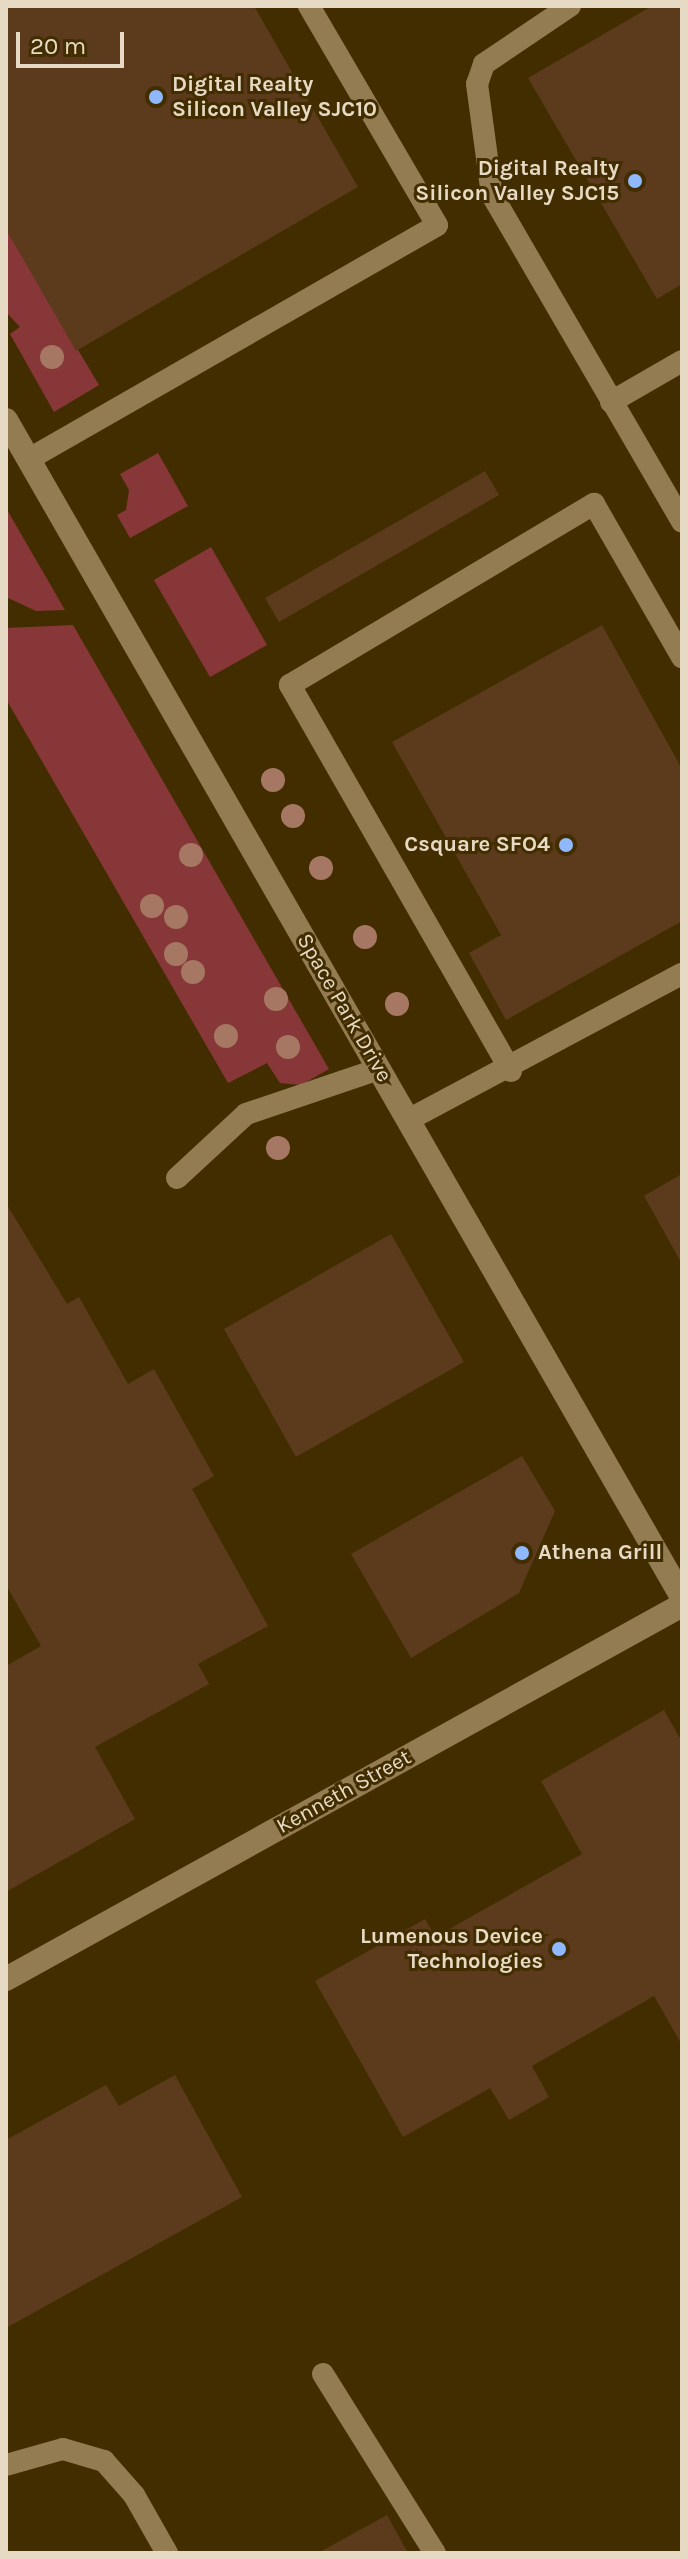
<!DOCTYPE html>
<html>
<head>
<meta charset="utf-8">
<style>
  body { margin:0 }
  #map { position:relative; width:688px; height:2559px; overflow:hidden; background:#422d00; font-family:Karla,sans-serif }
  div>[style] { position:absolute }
  .green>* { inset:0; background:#883739 }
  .building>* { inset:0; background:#5c3b1c }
  .lane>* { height:22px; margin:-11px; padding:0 11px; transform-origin:11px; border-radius:11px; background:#947c52 }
  .street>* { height:24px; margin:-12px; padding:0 12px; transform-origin:12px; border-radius:12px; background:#947c52 }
  .trees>* { width:24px; height:24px; margin:-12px; border-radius:50%; background:#a67863 }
  .dots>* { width:22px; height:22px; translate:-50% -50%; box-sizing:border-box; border:4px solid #422d00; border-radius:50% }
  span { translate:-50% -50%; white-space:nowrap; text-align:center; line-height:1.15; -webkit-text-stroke:6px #422d00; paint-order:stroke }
  .poi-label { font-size:22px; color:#e7dac4; font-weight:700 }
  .left { translate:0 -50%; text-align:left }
  .right { translate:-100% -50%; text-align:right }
  .street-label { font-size:22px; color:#e7dac4 }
  .frame { position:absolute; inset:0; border:8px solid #e7dac4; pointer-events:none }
  .scale { position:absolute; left:16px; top:32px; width:108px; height:36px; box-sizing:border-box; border:4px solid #e7dac4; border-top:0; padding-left:10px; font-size:24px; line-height:28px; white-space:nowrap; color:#e7dac4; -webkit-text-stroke:6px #422d00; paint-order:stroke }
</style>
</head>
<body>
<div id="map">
  <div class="green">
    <i style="clip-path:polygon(6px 229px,99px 385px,54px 412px,10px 334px,20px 327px,6px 312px)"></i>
    <i style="clip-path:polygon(158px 453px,188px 506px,130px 538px,117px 515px,126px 510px,129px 490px,120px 474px)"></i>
    <i style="clip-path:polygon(6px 508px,65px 610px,36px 611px,6px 597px)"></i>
    <i style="clip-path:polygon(211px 547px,267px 645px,210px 677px,154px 580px)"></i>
    <i style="clip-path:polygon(73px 625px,329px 1069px,301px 1085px,280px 1083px,267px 1063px,228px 1083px,6px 699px,6px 628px)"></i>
  </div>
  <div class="building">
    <i style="clip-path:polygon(6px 6px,254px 6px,358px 187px,76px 351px,6px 229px)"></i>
    <i style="clip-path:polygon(652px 6px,682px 6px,682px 284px,657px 299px,528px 78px)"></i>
    <i style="clip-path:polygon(485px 471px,499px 495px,279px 622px,265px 598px)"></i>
    <i style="clip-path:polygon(602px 625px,682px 769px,682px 921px,506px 1020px,469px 953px,501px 935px,392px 742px)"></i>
    <i style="clip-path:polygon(682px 1174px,682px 1264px,644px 1196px)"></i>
    <i style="clip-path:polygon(6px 1203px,67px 1304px,79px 1297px,128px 1384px,154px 1369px,214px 1476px,192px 1489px,268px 1626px,198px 1664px,209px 1684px,95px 1747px,135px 1819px,6px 1892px,6px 1666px,41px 1646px,6px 1585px)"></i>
    <i style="clip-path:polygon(391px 1234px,464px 1362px,296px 1457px,224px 1329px)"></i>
    <i style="clip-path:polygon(522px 1456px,555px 1511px,519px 1593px,411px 1658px,351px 1554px)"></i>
    <i style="clip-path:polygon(664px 1710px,682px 1742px,682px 2045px,654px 1996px,532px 2066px,549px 2097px,509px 2120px,490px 2088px,403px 2137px,315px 1981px,425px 1919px,435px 1937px,582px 1854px,541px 1781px)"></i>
    <i style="clip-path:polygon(175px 2075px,242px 2197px,6px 2328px,6px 2140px,106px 2085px,119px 2106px)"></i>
    <i style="clip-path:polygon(387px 2515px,408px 2553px,318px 2553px)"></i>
  </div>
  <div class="lane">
    <i style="left:570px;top:6px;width:104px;rotate:146deg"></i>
    <i style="left:484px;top:64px;width:21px;rotate:109deg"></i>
    <i style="left:477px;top:84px;width:112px;rotate:82.3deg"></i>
    <i style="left:492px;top:195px;width:378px;rotate:59.8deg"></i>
    <i style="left:611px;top:402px;width:82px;rotate:-30deg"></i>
    <i style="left:29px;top:459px;width:470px;rotate:-29.8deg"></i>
    <i style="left:437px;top:225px;width:254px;rotate:-120.3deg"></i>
    <i style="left:511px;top:1071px;width:445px;rotate:-119.8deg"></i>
    <i style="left:290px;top:685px;width:354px;rotate:-30.8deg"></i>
    <i style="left:594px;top:504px;width:177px;rotate:60.1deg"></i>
    <i style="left:408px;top:1120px;width:310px;rotate:-28.1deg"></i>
    <i style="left:177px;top:1178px;width:94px;rotate:-42.8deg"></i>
    <i style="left:246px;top:1114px;width:140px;rotate:-18.7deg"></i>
    <i style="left:323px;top:2374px;width:211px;rotate:58deg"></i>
    <i style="left:6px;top:2465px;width:59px;rotate:-15.7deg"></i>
    <i style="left:63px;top:2449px;width:43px;rotate:16.3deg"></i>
    <i style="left:104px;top:2461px;width:45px;rotate:48.6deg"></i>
    <i style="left:134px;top:2495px;width:67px;rotate:60.4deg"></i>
  </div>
  <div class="street">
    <i style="left:6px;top:420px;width:1357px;rotate:60.13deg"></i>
    <i style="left:6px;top:1979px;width:773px;rotate:-28.95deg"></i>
  </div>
  <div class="trees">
    <i style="left:52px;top:357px"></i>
    <i style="left:273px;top:780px"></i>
    <i style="left:293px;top:816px"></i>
    <i style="left:191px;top:855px"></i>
    <i style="left:321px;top:868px"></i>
    <i style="left:152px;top:906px"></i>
    <i style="left:176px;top:917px"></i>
    <i style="left:365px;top:937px"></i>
    <i style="left:176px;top:954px"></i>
    <i style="left:193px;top:972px"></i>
    <i style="left:276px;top:999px"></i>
    <i style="left:397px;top:1004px"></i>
    <i style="left:226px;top:1036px"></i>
    <i style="left:288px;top:1047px"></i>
    <i style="left:278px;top:1148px"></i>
  </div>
  <div class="dots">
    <i style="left:156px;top:97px;background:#90b8fd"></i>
    <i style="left:635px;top:181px;background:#90b8fd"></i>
    <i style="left:566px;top:845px;background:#90b8fd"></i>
    <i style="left:522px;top:1553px;background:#90b8fd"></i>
    <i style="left:559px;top:1949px;background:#90b8fd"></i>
  </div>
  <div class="poi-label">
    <span class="left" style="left:172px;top:97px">Digital Realty<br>Silicon Valley SJC10</span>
    <span class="right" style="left:619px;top:181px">Digital Realty<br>Silicon Valley SJC15</span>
    <span class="right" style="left:550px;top:845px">Csquare SFO4</span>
    <span class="left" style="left:538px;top:1553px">Athena Grill</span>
    <span class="right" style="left:543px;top:1949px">Lumenous Device<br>Technologies</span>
  </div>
  <div class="street-label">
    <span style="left:344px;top:1008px;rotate:60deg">Space Park Drive</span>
    <span style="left:344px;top:1792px;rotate:-29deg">Kenneth Street</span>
  </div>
  <div class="frame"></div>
  <div class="scale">20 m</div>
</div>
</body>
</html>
